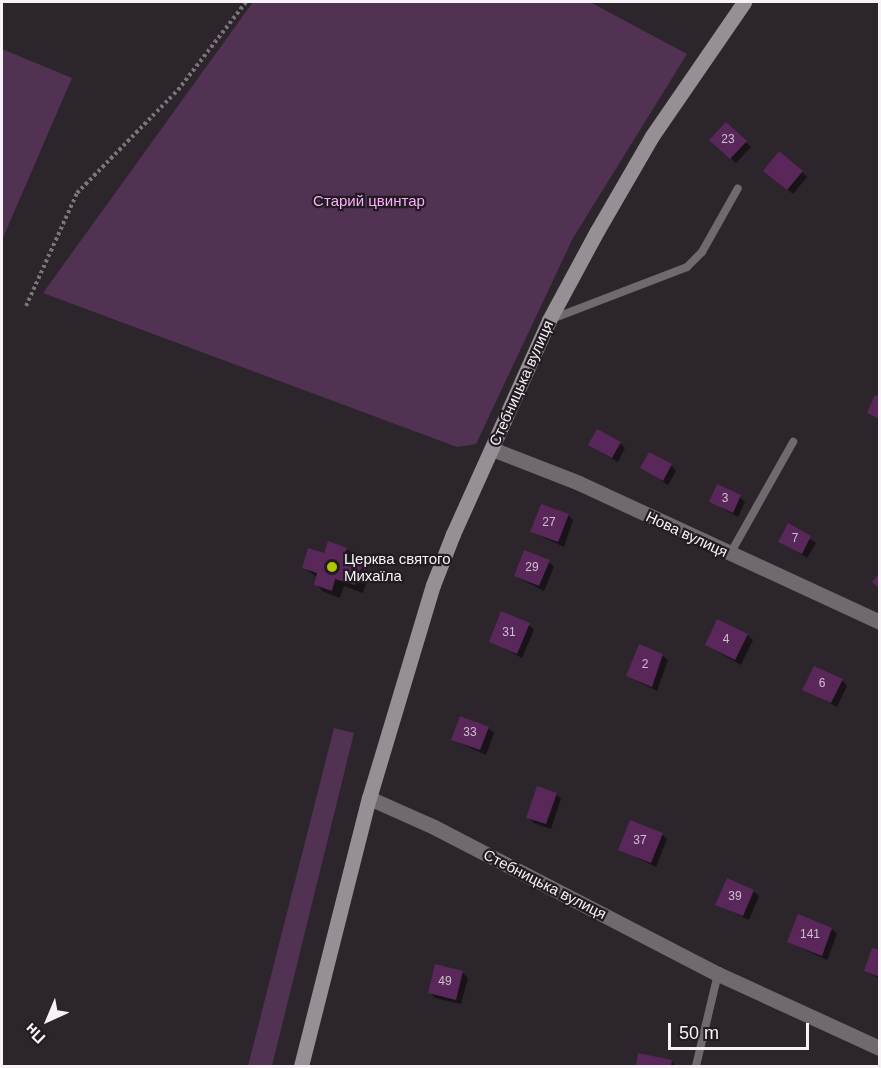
<!DOCTYPE html>
<html>
<head>
<meta charset="utf-8">
<style>
  body { margin:0 }
  #map { position:relative; width:881px; height:1068px; overflow:hidden; background:#2c252b; font-family:Arial,sans-serif }
  div>[style] { position:absolute }
  .green>* { inset:0; background:#523252 }
  .shadow>* { inset:0; background:#0007 }
  .building>* { inset:0; background:#59275a }
  .path>* { height:4px; margin-top:-2px; transform-origin:0; background:repeating-linear-gradient(90deg,#7b747a 0 3px,transparent 0 6px) }
  .lane>* { height:8px; margin:-4px; padding:0 4px; transform-origin:4px; border-radius:4px; background:#6e6a6e }
  .street>* { height:15px; margin:-7.5px; padding:0 7.5px; transform-origin:7.5px; border-radius:7.5px; background:#6e6a6e }
  .secondary>* { height:15px; margin:-7.5px; padding:0 7.5px; transform-origin:7.5px; border-radius:7.5px; background:#969096 }
  .dots>* { width:16px; height:16px; translate:-50% -50%; box-sizing:border-box; border:3px solid #221c22; border-radius:50% }
  span { translate:-50% -50%; white-space:nowrap; text-align:center; line-height:1.15; -webkit-text-stroke:4.5px #221c22; paint-order:stroke }
  .number-label { font-size:12px; color:#d0bfd0 }
  .number-label span { -webkit-text-stroke-width:0 }
  .park-label { font-size:15px; color:#fbaefb }
  .street-label { font-size:15px; color:#f7f2f7 }
  .poi-label { font-size:15px; color:#f7f2f7 }
  .left { translate:0 -50%; text-align:left }
  .frame { position:absolute; inset:0; border:3px solid #f7f2f7; pointer-events:none }
  .north { position:absolute; left:18px; top:990px; width:60px; height:60px; -webkit-text-stroke:4px #221c22; paint-order:stroke; rotate:224deg; font-size:16px; font-weight:700; line-height:24px; text-align:center; color:#f7f2f7 }
  .north::after { content:''; display:block; margin:auto; width:21px; height:27px; background:#f7f2f7; clip-path:polygon(50% 0,100% 100%,50% 72%,0 100%) }
  .scale { position:absolute; left:668px; top:1023px; width:141px; height:27px; box-sizing:border-box; border:3px solid #f7f2f7; border-top:0; padding-left:8px; font-size:18px; line-height:21px; white-space:nowrap; color:#f7f2f7; -webkit-text-stroke:4px #221c22; paint-order:stroke }
</style>
</head>
<body>
<div id="map">
  <div class="green">
    <i style="clip-path:polygon(253px 2px,590px 2px,687px 54px,573px 238px,476px 444px,457px 447px,43px 293px)"></i>
    <i style="clip-path:polygon(2px 49px,72px 78px,2px 240px)"></i>
    <i style="clip-path:polygon(334px 728px,354px 733px,272px 1066px,248px 1066px)"></i>
  </div>
  <div class="shadow">
    <i style="clip-path:polygon(726px 124px,751px 147px,736px 163px,711px 140px)"></i>
    <i style="clip-path:polygon(802px 172px,807px 177px,793px 194px,770px 176px)"></i>
    <i style="clip-path:polygon(620px 443px,625px 448px,618px 462px,590px 445px)"></i>
    <i style="clip-path:polygon(671px 465px,676px 471px,668px 485px,642px 468px)"></i>
    <i style="clip-path:polygon(740px 497px,745px 502px,738px 517px,711px 502px)"></i>
    <i style="clip-path:polygon(568px 515px,573px 520px,564px 547px,532px 532px)"></i>
    <i style="clip-path:polygon(788px 525px,816px 543px,807px 558px,780px 541px)"></i>
    <i style="clip-path:polygon(329px 543px,347px 549px,355px 557px,353px 564px,369px 575px,363px 593px,344px 586px,340px 598px,324px 592px,315px 584px,318px 578px,303px 567px,325px 555px)"></i>
    <i style="clip-path:polygon(549px 562px,554px 567px,544px 591px,515px 576px)"></i>
    <i style="clip-path:polygon(529px 625px,534px 630px,522px 658px,490px 641px)"></i>
    <i style="clip-path:polygon(747px 635px,753px 640px,741px 665px,706px 645px)"></i>
    <i style="clip-path:polygon(662px 655px,668px 660px,657px 691px,627px 676px)"></i>
    <i style="clip-path:polygon(842px 680px,847px 686px,837px 707px,804px 689px)"></i>
    <i style="clip-path:polygon(488px 728px,494px 733px,486px 755px,453px 740px)"></i>
    <i style="clip-path:polygon(556px 794px,561px 799px,551px 829px,534px 823px,528px 817px)"></i>
    <i style="clip-path:polygon(662px 834px,667px 839px,656px 867px,620px 849px)"></i>
    <i style="clip-path:polygon(753px 891px,759px 896px,749px 920px,717px 904px)"></i>
    <i style="clip-path:polygon(832px 929px,837px 934px,827px 960px,789px 942px)"></i>
    <i style="clip-path:polygon(880px 952px,880px 979px,865px 970px)"></i>
    <i style="clip-path:polygon(462px 972px,468px 978px,461px 1004px,435px 998px,430px 992px)"></i>
    <i style="clip-path:polygon(640px 1055px,671px 1061px,676px 1066px,638px 1066px)"></i>
  </div>
  <div class="building">
    <i style="clip-path:polygon(726px 122px,747px 141px,730px 159px,709px 140px)"></i>
    <i style="clip-path:polygon(779px 151px,803px 171px,787px 190px,763px 171px)"></i>
    <i style="clip-path:polygon(875px 395px,880px 397px,880px 419px,867px 413px)"></i>
    <i style="clip-path:polygon(597px 429px,621px 442px,612px 458px,588px 445px)"></i>
    <i style="clip-path:polygon(649px 452px,672px 464px,663px 481px,640px 468px)"></i>
    <i style="clip-path:polygon(717px 484px,741px 495px,733px 513px,709px 502px)"></i>
    <i style="clip-path:polygon(541px 504px,569px 514px,558px 542px,530px 532px)"></i>
    <i style="clip-path:polygon(788px 523px,811px 536px,802px 554px,778px 542px)"></i>
    <i style="clip-path:polygon(328px 541px,347px 548px,343px 560px,362px 566px,355px 585px,335px 579px,332px 591px,314px 585px,317px 573px,302px 568px,308px 548px,324px 553px)"></i>
    <i style="clip-path:polygon(524px 550px,550px 560px,539px 586px,514px 576px)"></i>
    <i style="clip-path:polygon(880px 573px,880px 589px,872px 582px)"></i>
    <i style="clip-path:polygon(501px 611px,530px 623px,517px 654px,489px 642px)"></i>
    <i style="clip-path:polygon(717px 619px,748px 634px,735px 660px,705px 645px)"></i>
    <i style="clip-path:polygon(639px 644px,663px 654px,652px 687px,626px 676px)"></i>
    <i style="clip-path:polygon(814px 666px,843px 679px,831px 703px,802px 690px)"></i>
    <i style="clip-path:polygon(460px 716px,489px 727px,480px 750px,451px 740px)"></i>
    <i style="clip-path:polygon(537px 786px,557px 793px,546px 824px,526px 818px)"></i>
    <i style="clip-path:polygon(630px 820px,663px 833px,651px 863px,618px 850px)"></i>
    <i style="clip-path:polygon(727px 878px,754px 890px,743px 916px,715px 905px)"></i>
    <i style="clip-path:polygon(798px 914px,832px 928px,822px 956px,787px 942px)"></i>
    <i style="clip-path:polygon(872px 948px,880px 950px,880px 977px,864px 971px)"></i>
    <i style="clip-path:polygon(435px 964px,463px 971px,456px 1000px,428px 993px)"></i>
    <i style="clip-path:polygon(638px 1053px,672px 1060px,671px 1066px,636px 1066px)"></i>
  </div>
  <div class="path">
    <i style="left:26px;top:306px;width:124px;rotate:-65.7deg"></i>
    <i style="left:77px;top:193px;width:144px;rotate:-45.6deg"></i>
    <i style="left:178px;top:90px;width:111px;rotate:-52.3deg"></i>
  </div>
  <div class="lane">
    <i style="left:549px;top:320px;width:148px;rotate:-21deg"></i>
    <i style="left:687px;top:267px;width:21px;rotate:-45deg"></i>
    <i style="left:702px;top:252px;width:73px;rotate:-60.6deg"></i>
    <i style="left:730px;top:554px;width:129px;rotate:-60.6deg"></i>
    <i style="left:696px;top:1066px;width:95px;rotate:-76.6deg"></i>
  </div>
  <div class="street">
    <i style="left:492px;top:449px;width:93px;rotate:21.3deg"></i>
    <i style="left:579px;top:483px;width:332px;rotate:24.8deg"></i>
    <i style="left:369px;top:798px;width:71px;rotate:24deg"></i>
    <i style="left:434px;top:827px;width:320px;rotate:27.4deg"></i>
    <i style="left:718px;top:974px;width:178px;rotate:24.6deg"></i>
  </div>
  <div class="secondary">
    <i style="left:301px;top:1066px;width:276px;rotate:-75.8deg"></i>
    <i style="left:369px;top:798px;width:222px;rotate:-73.3deg"></i>
    <i style="left:433px;top:585px;width:55px;rotate:-68.6deg"></i>
    <i style="left:453px;top:534px;width:235px;rotate:-65.8deg"></i>
    <i style="left:549px;top:320px;width:101px;rotate:-61.7deg"></i>
    <i style="left:597px;top:231px;width:110px;rotate:-59.9deg"></i>
    <i style="left:652px;top:136px;width:163px;rotate:-55.5deg"></i>
  </div>
  <div class="dots">
    <i style="left:332px;top:567px;background:#b1c500"></i>
  </div>
  <div class="number-label">
    <span style="left:728px;top:140px">23</span>
    <span style="left:725px;top:499px">3</span>
    <span style="left:549px;top:523px">27</span>
    <span style="left:795px;top:539px">7</span>
    <span style="left:532px;top:568px">29</span>
    <span style="left:509px;top:633px">31</span>
    <span style="left:726px;top:640px">4</span>
    <span style="left:645px;top:665px">2</span>
    <span style="left:822px;top:684px">6</span>
    <span style="left:470px;top:733px">33</span>
    <span style="left:640px;top:841px">37</span>
    <span style="left:735px;top:897px">39</span>
    <span style="left:810px;top:935px">141</span>
    <span style="left:445px;top:982px">49</span>
  </div>
  <div class="park-label">
    <span style="left:369px;top:201px">Старий цвинтар</span>
  </div>
  <div class="street-label">
    <span style="left:521px;top:383px;rotate:-66deg">Стебницька вулиця</span>
    <span style="left:687px;top:534px;rotate:25deg">Нова вулиця</span>
    <span style="left:545px;top:884px;rotate:27deg">Стебницька вулиця</span>
  </div>
  <div class="poi-label">
    <span class="left" style="left:344px;top:567px">Церква святого<br>Михаїла</span>
  </div>
  <div class="frame"></div>
  <div class="north">Пн</div>
  <div class="scale">50 m</div>
</div>
</body>
</html>
